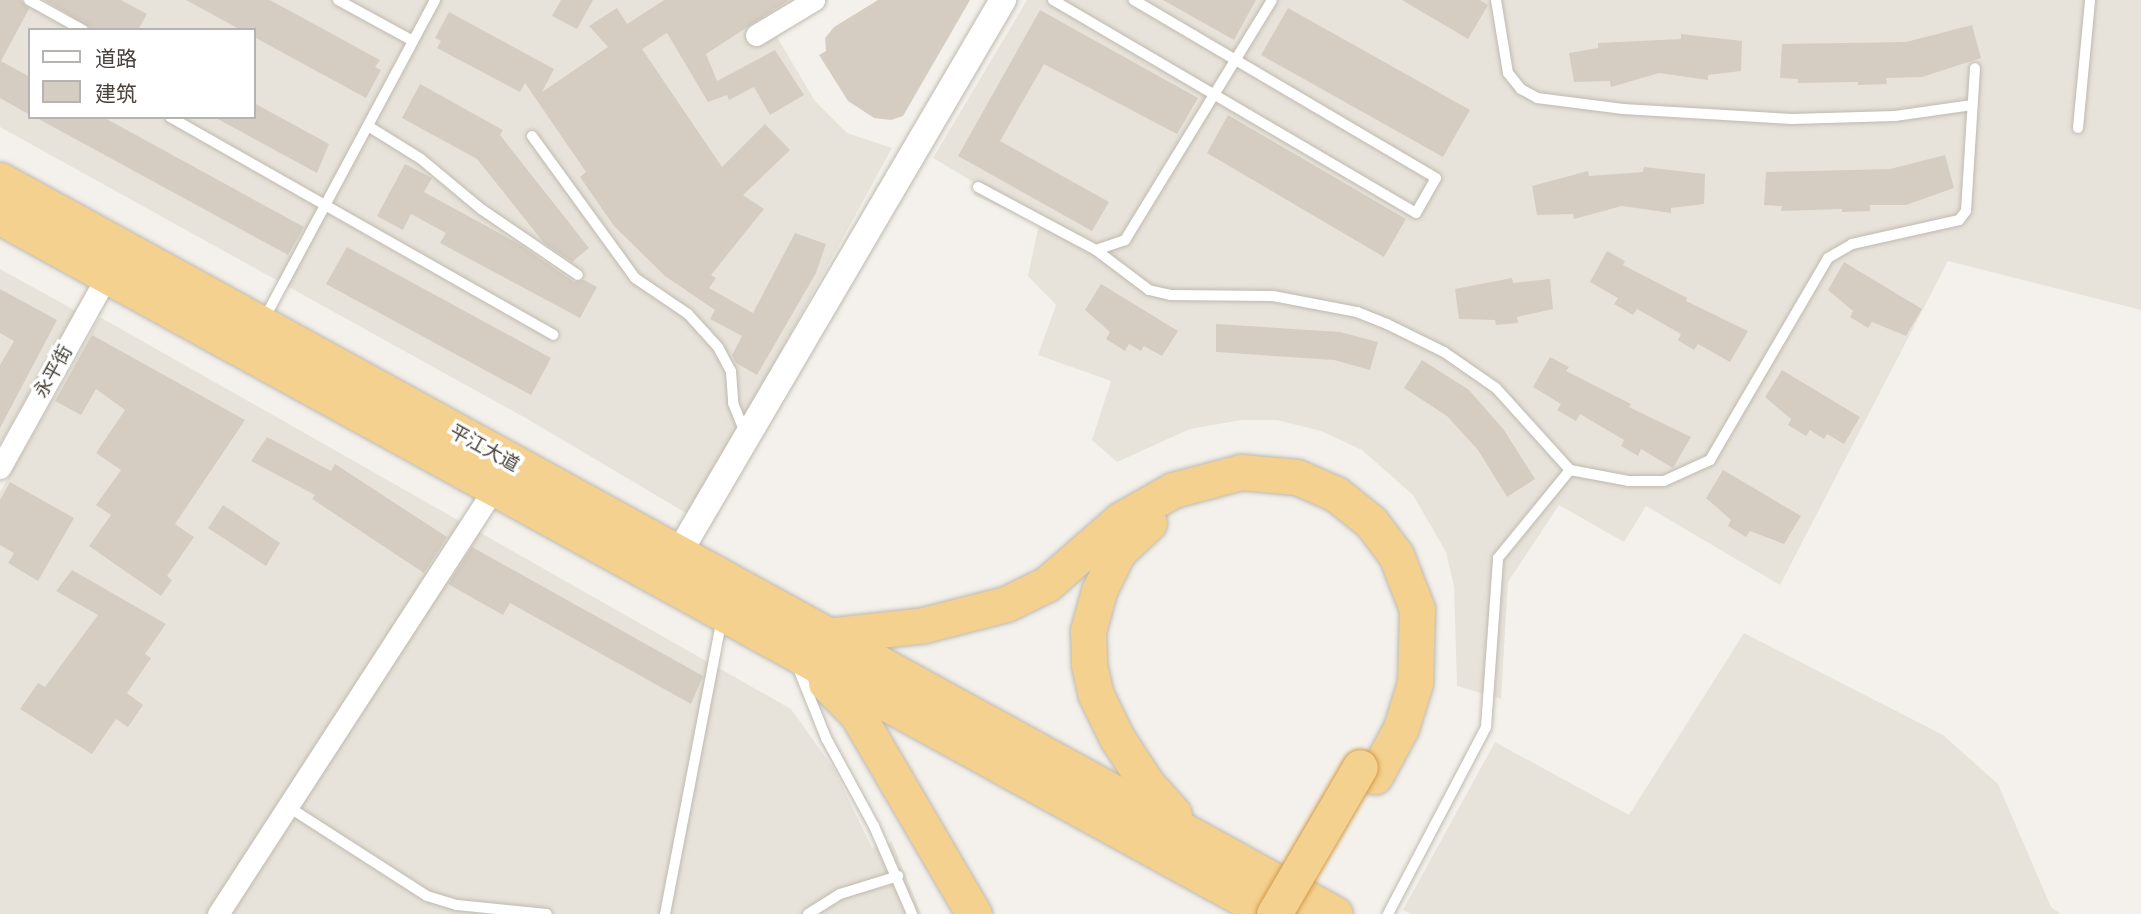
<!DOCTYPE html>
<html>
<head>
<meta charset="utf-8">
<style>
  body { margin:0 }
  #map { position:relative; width:2141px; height:914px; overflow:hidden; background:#f4f1ec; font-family:Karla,"Noto Sans SC",sans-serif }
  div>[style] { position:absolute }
  .residential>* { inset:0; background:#e8e3da }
  .building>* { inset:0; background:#d5cdc2 }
  .roads { filter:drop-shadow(0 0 2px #bfb9af) drop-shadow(0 0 2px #bfb9af) }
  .service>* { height:10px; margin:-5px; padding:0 5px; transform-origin:5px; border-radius:5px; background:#fff }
  .minor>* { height:21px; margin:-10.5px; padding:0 10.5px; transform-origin:10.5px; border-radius:10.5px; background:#fff }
  .tertiary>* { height:26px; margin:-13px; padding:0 13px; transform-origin:13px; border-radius:13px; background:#fff }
  .trunk>* { height:35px; margin:-17.5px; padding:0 17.5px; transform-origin:17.5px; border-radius:17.5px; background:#f4d18e }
  .bridges { filter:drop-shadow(0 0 2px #d19a4a) drop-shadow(0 0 2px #d19a4a) }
  .trunk-bridge>* { height:35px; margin:-17.5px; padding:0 17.5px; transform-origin:17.5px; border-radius:17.5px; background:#f4d18e }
  span { translate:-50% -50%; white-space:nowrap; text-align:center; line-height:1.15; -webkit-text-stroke:7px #fff; paint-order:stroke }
  .street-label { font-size:19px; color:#48423a }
  .legend { position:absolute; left:28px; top:28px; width:228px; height:91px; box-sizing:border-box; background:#fff; border:2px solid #b6b3b0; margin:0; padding:9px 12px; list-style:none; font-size:21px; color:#48423a }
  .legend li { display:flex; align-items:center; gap:14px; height:35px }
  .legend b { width:35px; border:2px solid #b6b3b0 }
</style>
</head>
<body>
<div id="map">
  <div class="residential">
    <i style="clip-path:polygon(evenodd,0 0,829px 0,777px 37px,815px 101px,847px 133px,892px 148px,691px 516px,529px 420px,0 127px,0 0,30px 30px,254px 30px,254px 117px,30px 117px,30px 30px)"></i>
    <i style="clip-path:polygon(1027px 0,2141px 0,2141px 310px,1948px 261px,1780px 585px,1646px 506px,1624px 542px,1559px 505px,1508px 582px,1501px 699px,1457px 686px,1454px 586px,1446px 552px,1413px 495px,1362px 450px,1321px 431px,1277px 420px,1242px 420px,1190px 429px,1117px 462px,1092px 440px,1111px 381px,1038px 355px,1056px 305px,1028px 276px,1039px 224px,974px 195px,975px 183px,933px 158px)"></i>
    <i style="clip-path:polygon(0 269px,76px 311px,0 444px)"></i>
    <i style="clip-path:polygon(100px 317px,791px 709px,834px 769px,872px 848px,892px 842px,921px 914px,0 914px,0 492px)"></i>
    <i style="clip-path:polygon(1744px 633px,1943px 735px,1998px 784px,2051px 907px,2061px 914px,1411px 914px,1403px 910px,1495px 742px,1629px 815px)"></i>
  </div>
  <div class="building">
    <i style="clip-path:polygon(0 0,21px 0,29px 9px,1px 61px,30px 77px,30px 115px,0 98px)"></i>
    <i style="clip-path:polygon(45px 0,121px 0,147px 14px,138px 30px,94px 30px)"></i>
    <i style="clip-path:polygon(186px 0,270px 0,380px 60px,375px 67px,381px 70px,366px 98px,254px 37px,254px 30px,241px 30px)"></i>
    <i style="clip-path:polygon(561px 0,593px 0,577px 29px,552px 16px)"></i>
    <i style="clip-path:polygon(664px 0,789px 0,706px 54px,717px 81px,775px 50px,804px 95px,770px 115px,754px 87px,729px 100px,727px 95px,708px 102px,667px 33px,642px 49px,722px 167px,765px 124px,790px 150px,743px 195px,764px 209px,711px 275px,716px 278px,709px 288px,753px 313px,795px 233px,826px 244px,816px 273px,757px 375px,736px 363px,732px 355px,742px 336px,710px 319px,715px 310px,665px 276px,614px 226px,580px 177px,586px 172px,525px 83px,520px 92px,437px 48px,441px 41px,435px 38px,449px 12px,554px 69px,542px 92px,608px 47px,589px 26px,617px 8px,627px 24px)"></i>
    <i style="clip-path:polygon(878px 0,970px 0,903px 116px,891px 120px,874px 118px,848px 101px,819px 55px,826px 51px,825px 38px,834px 27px)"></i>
    <i style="clip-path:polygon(1163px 0,1256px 0,1234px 40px)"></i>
    <i style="clip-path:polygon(1402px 0,1480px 0,1488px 5px,1468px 39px)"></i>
    <i style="clip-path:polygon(1288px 8px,1470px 110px,1443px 157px,1261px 55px)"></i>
    <i style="clip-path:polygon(1040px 10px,1198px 98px,1177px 134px,1044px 64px,1000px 141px,1109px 202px,1092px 231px,958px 156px)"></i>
    <i style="clip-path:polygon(1972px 25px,1981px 58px,1922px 77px,1886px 78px,1887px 84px,1858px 85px,1858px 82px,1798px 83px,1798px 79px,1780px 78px,1782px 44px,1906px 42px)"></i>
    <i style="clip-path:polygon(1681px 34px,1742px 41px,1741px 71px,1708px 75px,1708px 80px,1659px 73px,1611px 87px,1610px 81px,1574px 82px,1569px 53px,1598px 48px,1598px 43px,1681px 39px)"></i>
    <i style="clip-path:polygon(420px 84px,503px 130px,500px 135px,589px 248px,572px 262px,544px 243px,477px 159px,402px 118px)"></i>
    <i style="clip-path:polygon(254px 103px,329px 144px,317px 173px,214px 117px,254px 117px)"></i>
    <i style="clip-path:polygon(1228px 115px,1406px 219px,1384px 257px,1207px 153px)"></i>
    <i style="clip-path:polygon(35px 117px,103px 117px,304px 227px,288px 255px)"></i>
    <i style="clip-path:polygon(1945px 155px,1954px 188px,1906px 205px,1870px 205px,1870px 211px,1842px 212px,1842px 209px,1781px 211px,1782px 206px,1764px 205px,1766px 172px,1890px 169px)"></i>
    <i style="clip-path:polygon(405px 164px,432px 178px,424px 192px,519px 244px,574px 282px,584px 280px,597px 287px,580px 318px,440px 243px,446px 233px,411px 214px,403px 230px,377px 216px)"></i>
    <i style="clip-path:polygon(1644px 167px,1705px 174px,1704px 204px,1671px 208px,1671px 213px,1622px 206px,1574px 219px,1573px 214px,1537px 215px,1532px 186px,1588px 171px,1589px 176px,1643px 172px)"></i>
    <i style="clip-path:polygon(347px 247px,551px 358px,531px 395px,326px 284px)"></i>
    <i style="clip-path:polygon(1607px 251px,1625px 261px,1623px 265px,1687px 298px,1686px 301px,1748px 331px,1730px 362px,1698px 344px,1694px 350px,1678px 340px,1681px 334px,1637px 309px,1633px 315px,1614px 304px,1618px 298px,1590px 282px)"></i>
    <i style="clip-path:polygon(1844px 262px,1922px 309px,1906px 336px,1872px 322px,1868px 328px,1850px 317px,1853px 311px,1828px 290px)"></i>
    <i style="clip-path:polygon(1512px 278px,1513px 283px,1550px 279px,1553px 309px,1517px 317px,1518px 323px,1496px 325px,1495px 320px,1459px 319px,1455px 289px)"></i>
    <i style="clip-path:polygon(1101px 284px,1178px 331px,1162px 356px,1144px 346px,1141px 351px,1129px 344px,1125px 351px,1106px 339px,1110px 332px,1085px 310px)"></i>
    <i style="clip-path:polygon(0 289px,57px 320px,0 428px,0 365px,14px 341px,0 333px)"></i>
    <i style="clip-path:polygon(1216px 324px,1340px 332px,1378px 342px,1370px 370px,1334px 360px,1216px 352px)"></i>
    <i style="clip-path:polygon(92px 335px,245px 420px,175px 524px,194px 537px,167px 576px,172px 580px,161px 596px,89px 546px,111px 515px,96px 505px,121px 470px,96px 453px,125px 410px,96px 389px,81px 415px,55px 401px)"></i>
    <i style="clip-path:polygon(1550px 357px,1569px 367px,1566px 371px,1631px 404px,1629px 407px,1691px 437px,1673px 468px,1641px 449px,1638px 456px,1621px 446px,1624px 440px,1580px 414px,1576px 421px,1557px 410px,1561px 404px,1533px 387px)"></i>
    <i style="clip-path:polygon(1422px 360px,1469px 390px,1504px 430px,1535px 479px,1507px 497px,1478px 450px,1447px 416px,1404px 388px)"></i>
    <i style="clip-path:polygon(1782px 370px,1860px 417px,1844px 444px,1827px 434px,1824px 439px,1810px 430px,1806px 436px,1788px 425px,1791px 419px,1765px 397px)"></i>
    <i style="clip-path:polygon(267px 437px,331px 471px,335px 464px,447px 537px,424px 573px,312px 499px,315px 495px,251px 461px)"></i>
    <i style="clip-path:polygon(1723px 470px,1801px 516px,1784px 544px,1750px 531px,1746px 537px,1728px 526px,1731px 520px,1706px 498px)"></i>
    <i style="clip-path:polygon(10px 482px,74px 518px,38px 581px,8px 563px,14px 553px,0 545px,0 500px)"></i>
    <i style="clip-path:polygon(223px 505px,280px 543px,266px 566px,208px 528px)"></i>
    <i style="clip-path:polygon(472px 547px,703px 676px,691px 704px,510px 603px,503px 615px,448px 584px)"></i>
    <i style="clip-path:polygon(72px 570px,166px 624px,145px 654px,151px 658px,127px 693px,143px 705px,128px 727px,116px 719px,92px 754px,20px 709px,38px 683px,45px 687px,98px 615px,56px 591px)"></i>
  </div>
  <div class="roads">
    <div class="service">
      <i style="left:29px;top:0;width:62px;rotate:29.1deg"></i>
      <i style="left:338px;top:0;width:85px;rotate:28.7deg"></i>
      <i style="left:1053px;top:0;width:421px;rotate:30.4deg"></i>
      <i style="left:1416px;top:213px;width:40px;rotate:-60.3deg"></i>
      <i style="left:1436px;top:178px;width:351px;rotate:-149.5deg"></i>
      <i style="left:1496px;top:0;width:74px;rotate:80.7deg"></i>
      <i style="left:1508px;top:73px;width:21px;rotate:51deg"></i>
      <i style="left:1521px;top:89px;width:18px;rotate:29deg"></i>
      <i style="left:1537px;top:98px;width:87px;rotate:7.3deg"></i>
      <i style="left:1623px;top:109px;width:169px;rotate:3.4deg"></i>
      <i style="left:1792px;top:119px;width:103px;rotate:-1.7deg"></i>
      <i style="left:1895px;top:116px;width:78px;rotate:-8.1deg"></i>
      <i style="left:170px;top:117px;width:441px;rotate:29.6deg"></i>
      <i style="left:368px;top:126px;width:62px;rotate:31.9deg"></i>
      <i style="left:421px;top:159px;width:78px;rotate:39.8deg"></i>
      <i style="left:481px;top:209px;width:117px;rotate:34.2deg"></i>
      <i style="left:2078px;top:128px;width:129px;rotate:-84.6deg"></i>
      <i style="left:532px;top:136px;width:175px;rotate:54deg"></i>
      <i style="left:635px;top:278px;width:64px;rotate:34.2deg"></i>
      <i style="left:688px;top:314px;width:45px;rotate:47.7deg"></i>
      <i style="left:718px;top:347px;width:27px;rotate:62deg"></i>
      <i style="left:731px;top:371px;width:32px;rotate:86deg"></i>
      <i style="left:733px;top:403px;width:31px;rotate:68deg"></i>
      <i style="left:978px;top:187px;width:134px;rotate:28.1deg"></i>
      <i style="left:1096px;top:250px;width:31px;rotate:-19deg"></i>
      <i style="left:1125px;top:240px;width:281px;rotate:-58.5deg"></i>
      <i style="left:1096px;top:250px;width:66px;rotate:37deg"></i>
      <i style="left:1149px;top:290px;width:22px;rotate:13deg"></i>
      <i style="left:1170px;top:295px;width:103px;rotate:0.6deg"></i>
      <i style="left:1273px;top:296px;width:86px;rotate:10.8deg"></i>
      <i style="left:1357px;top:312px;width:32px;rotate:22deg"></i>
      <i style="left:1387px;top:324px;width:64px;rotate:26.2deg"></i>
      <i style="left:1444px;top:352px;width:63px;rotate:34.7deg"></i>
      <i style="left:1496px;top:388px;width:110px;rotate:47.9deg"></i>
      <i style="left:1570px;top:470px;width:59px;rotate:10.7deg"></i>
      <i style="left:1628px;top:481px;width:36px"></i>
      <i style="left:1664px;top:481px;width:51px;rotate:-24.5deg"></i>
      <i style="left:1710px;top:460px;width:234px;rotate:-59.7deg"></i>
      <i style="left:1828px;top:258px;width:28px;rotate:-30deg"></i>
      <i style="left:1852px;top:244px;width:110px;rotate:-12.6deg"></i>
      <i style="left:1959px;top:220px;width:11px;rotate:-52deg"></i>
      <i style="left:1966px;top:211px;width:143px;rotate:-86.4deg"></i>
      <i style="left:263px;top:321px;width:364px;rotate:-61.8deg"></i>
      <i style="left:796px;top:663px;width:81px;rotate:68.2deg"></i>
      <i style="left:826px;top:738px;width:100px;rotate:61.4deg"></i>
      <i style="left:874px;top:826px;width:96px;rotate:66.6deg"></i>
      <i style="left:287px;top:806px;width:166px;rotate:32.7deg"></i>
      <i style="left:427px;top:896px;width:31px;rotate:17deg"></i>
      <i style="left:457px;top:905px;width:90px;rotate:5.7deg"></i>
      <i style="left:665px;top:914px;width:300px;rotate:-79.1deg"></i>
      <i style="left:808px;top:914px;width:38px;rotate:-32deg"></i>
      <i style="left:840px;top:894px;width:61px;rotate:-17.2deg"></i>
      <i style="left:1388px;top:914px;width:211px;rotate:-62.3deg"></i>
      <i style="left:1486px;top:727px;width:169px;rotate:-85.9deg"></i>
      <i style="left:1498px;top:558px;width:114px;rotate:-50.7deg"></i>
    </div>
    <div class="minor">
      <i style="left:756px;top:35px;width:68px;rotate:-31.1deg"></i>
      <i style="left:0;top:468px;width:220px;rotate:-60.9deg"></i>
      <i style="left:218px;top:914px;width:505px;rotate:-57.03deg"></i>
    </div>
    <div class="tertiary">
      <i style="left:677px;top:556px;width:645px;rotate:-59.62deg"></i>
    </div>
    <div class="trunk">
      <i style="left:0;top:180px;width:1523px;rotate:28.8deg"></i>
      <i style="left:0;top:217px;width:1450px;rotate:28.74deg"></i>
      <i style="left:1149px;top:523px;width:42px;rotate:136.9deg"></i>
      <i style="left:1118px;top:552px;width:43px;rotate:116deg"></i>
      <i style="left:1099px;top:591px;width:41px;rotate:105.4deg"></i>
      <i style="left:1088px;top:631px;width:34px;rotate:88deg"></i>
      <i style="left:1089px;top:665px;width:31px;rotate:77deg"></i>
      <i style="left:1096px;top:695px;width:48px;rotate:64deg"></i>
      <i style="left:1117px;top:738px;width:55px;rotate:56.9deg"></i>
      <i style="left:1147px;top:784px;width:40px;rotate:48deg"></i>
      <i style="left:825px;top:636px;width:100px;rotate:-6.3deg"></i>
      <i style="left:924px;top:625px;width:85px;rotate:-14.4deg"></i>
      <i style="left:1006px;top:604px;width:46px;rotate:-26deg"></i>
      <i style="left:1047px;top:584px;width:97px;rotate:-41.2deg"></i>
      <i style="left:1120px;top:520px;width:61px;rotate:-29.5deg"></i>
      <i style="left:1173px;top:490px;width:70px;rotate:-14.8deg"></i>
      <i style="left:1241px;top:472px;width:56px;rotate:5.1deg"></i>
      <i style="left:1297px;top:477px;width:43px;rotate:23.6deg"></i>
      <i style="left:1336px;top:494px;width:45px;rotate:38.7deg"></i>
      <i style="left:1371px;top:522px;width:41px;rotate:52.9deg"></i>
      <i style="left:1396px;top:555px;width:58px;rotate:68.7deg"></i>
      <i style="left:1417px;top:609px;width:74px;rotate:91.5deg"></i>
      <i style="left:1415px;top:683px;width:47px;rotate:107.3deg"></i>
      <i style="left:1401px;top:728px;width:55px;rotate:118.4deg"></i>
      <i style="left:826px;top:683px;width:44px;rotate:45deg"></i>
      <i style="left:857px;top:714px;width:232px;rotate:59.7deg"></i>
    </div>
  </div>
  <div class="bridges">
    <div class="trunk-bridge">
      <i style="left:1274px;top:914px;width:170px;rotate:-59.7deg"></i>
    </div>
  </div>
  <div class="street-label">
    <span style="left:54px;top:372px;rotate:-61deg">永平街</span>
    <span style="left:484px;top:449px;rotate:29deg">平江大道</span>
  </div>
  <ul class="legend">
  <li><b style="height:9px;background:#fff"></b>道路</li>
  <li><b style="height:19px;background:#d5cdc2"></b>建筑</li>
  </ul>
</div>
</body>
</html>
